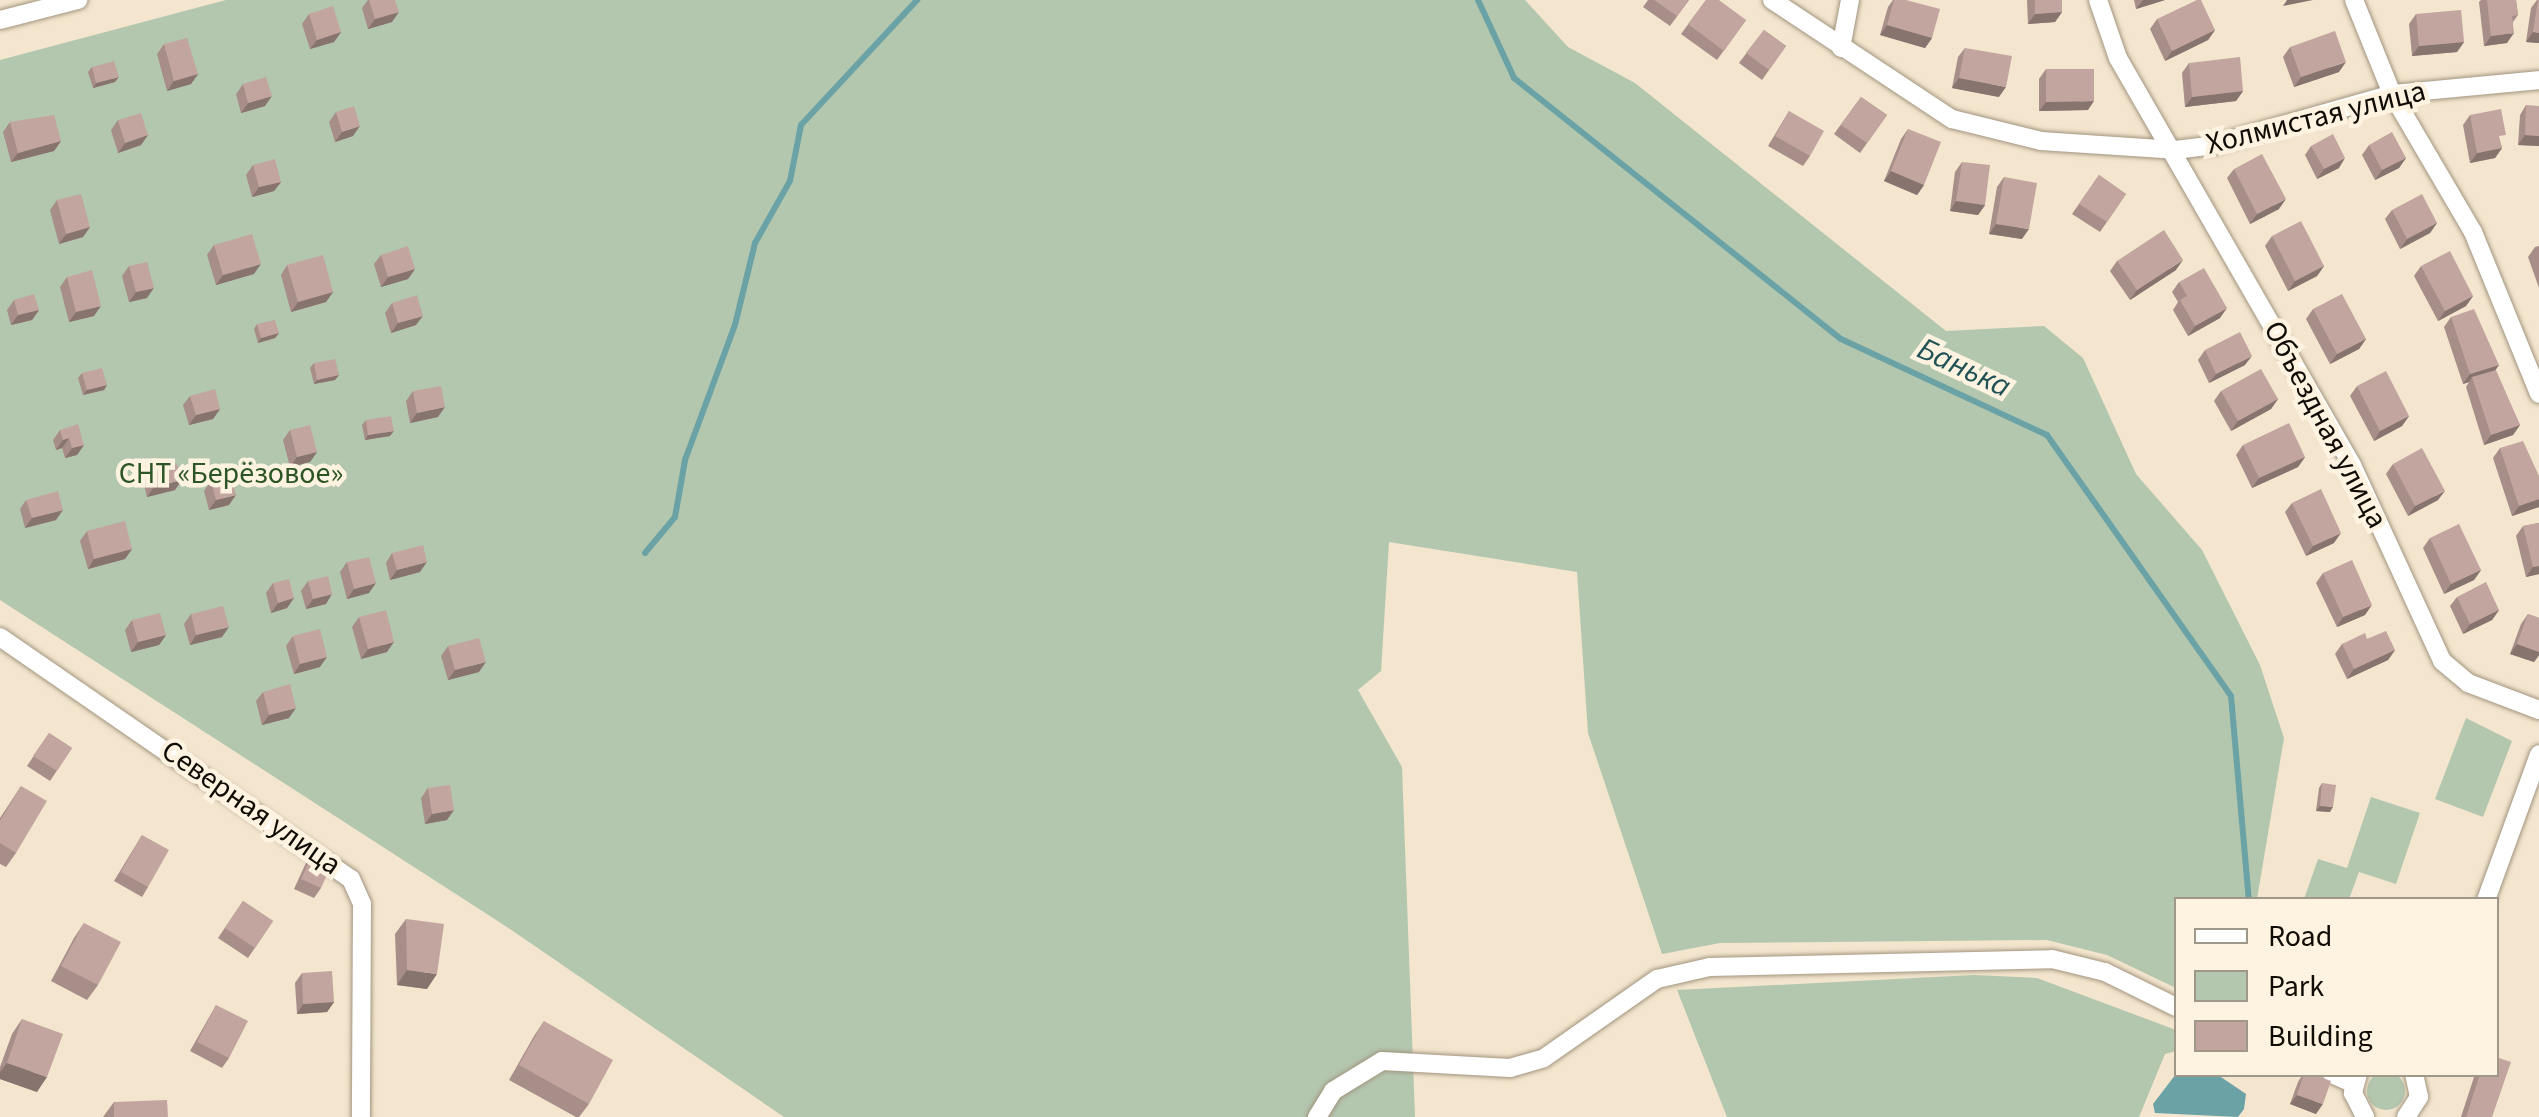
<!DOCTYPE html>
<html>
<head>
<meta charset="utf-8">
<style>
  body { margin:0 }
  #map { position:relative; width:2539px; height:1117px; overflow:hidden; background:#f3e5ce; font-family:"Source Sans 3",sans-serif }
  div>[style] { position:absolute }
  .green>* { inset:0; background:#b3c7af }
  .round { border-radius:50% }
  .water>* { inset:0; background:#6aa2a6 }
  .stream>* { height:6px; margin:-3px; padding:0 3px; transform-origin:3px; border-radius:3px; background:#6aa2a6 }
  .roads { filter:drop-shadow(0 0 2px #a2957f) drop-shadow(0 0 2px #a2957f) }
  .street>* { height:18px; margin:-9px; padding:0 9px; transform-origin:9px; border-radius:9px; background:#fff }
  .wall>* { inset:0; background:#a78e89 }
  .shaded-wall>* { inset:0; background:#88746f }
  .building>* { inset:0; background:#c2a59f }
  span { translate:-50% -50%; white-space:nowrap; text-align:center; line-height:1.15; -webkit-text-stroke:9px #fef3e0; paint-order:stroke }
  .street-label { font-size:30px; color:#100c05 }
  .park-label { font-size:30px; color:#2c5525 }
  .water-label { font-size:32px; color:#205256; font-style:italic }
  .legend { position:absolute; left:2174px; top:897px; width:325px; height:180px; box-sizing:border-box; background:#fef3e0; border:2px solid #9f9788; margin:0; padding:12px 18px; list-style:none; font-size:30px; color:#100c05 }
  .legend li { display:flex; align-items:center; gap:20px; height:50px }
  .legend b { width:50px; border:2px solid #9f9788 }
</style>
</head>
<body>
<div id="map">
  <div class="green">
    <i style="clip-path:polygon(226px 0,1525px 0,1568px 47px,1635px 83px,1946px 331px,2044px 326px,2083px 358px,2136px 474px,2202px 550px,2260px 665px,2284px 738px,2257px 899px,2176px 900px,2176px 988px,2107px 955px,2047px 940px,1720px 943px,1662px 954px,1588px 733px,1577px 572px,1389px 542px,1381px 671px,1358px 690px,1402px 767px,1415px 1117px,784px 1117px,510px 929px,0 600px,0 60px)"></i>
    <i style="clip-path:polygon(2466px 718px,2512px 741px,2483px 817px,2435px 799px)"></i>
    <i style="clip-path:polygon(2371px 797px,2420px 813px,2396px 884px,2359px 872px,2349px 899px,2304px 899px,2318px 859px,2347px 868px)"></i>
    <i style="clip-path:polygon(1974px 975px,2037px 978px,2176px 1030px,2176px 1051px,2165px 1054px,2139px 1117px,1727px 1117px,1677px 990px)"></i>
    <i class="round" style="left:2367px;top:1072px;width:38px;height:38px"></i>
  </div>
  <div class="water">
    <i style="clip-path:polygon(2176px 1074px,2218px 1075px,2246px 1094px,2244px 1109px,2238px 1117px,2155px 1113px,2153px 1104px)"></i>
  </div>
  <div class="stream">
    <i style="left:1478px;top:0;width:86px;rotate:65.2deg"></i>
    <i style="left:1514px;top:78px;width:418px;rotate:38.6deg"></i>
    <i style="left:1841px;top:339px;width:227px;rotate:25deg"></i>
    <i style="left:2047px;top:435px;width:319px;rotate:54.8deg"></i>
    <i style="left:2231px;top:696px;width:205px;rotate:85deg"></i>
    <i style="left:645px;top:553px;width:47px;rotate:-50.2deg"></i>
    <i style="left:675px;top:517px;width:58px;rotate:-80deg"></i>
    <i style="left:685px;top:460px;width:144px;rotate:-69.7deg"></i>
    <i style="left:735px;top:325px;width:84px;rotate:-76.3deg"></i>
    <i style="left:755px;top:243px;width:71px;rotate:-60.6deg"></i>
    <i style="left:790px;top:181px;width:57px;rotate:-78.9deg"></i>
    <i style="left:801px;top:125px;width:171px;rotate:-47.1deg"></i>
  </div>
  <div class="roads">
    <div class="street">
      <i style="left:1772px;top:0;width:216px;rotate:33.5deg"></i>
      <i style="left:1952px;top:119px;width:92px;rotate:13.9deg"></i>
      <i style="left:2041px;top:141px;width:134px;rotate:3.8deg"></i>
      <i style="left:2175px;top:150px;width:38px;rotate:-7deg"></i>
      <i style="left:2213px;top:145px;width:186px;rotate:-15.9deg"></i>
      <i style="left:2392px;top:94px;width:148px;rotate:-5.4deg"></i>
      <i style="left:2098px;top:0;width:61px;rotate:71deg"></i>
      <i style="left:2118px;top:58px;width:469px;rotate:60.1deg"></i>
      <i style="left:2352px;top:465px;width:216px;rotate:65.3deg"></i>
      <i style="left:2442px;top:661px;width:34px;rotate:40deg"></i>
      <i style="left:2468px;top:683px;width:76px;rotate:20.8deg"></i>
      <i style="left:2354px;top:0;width:101px;rotate:68deg"></i>
      <i style="left:2392px;top:94px;width:160px;rotate:59.6deg"></i>
      <i style="left:2473px;top:232px;width:175px;rotate:67.8deg"></i>
      <i style="left:0;top:20px;width:81px;rotate:-14.4deg"></i>
      <i style="left:1841px;top:48px;width:49px;rotate:-79.4deg"></i>
      <i style="left:0;top:637px;width:426px;rotate:34.6deg"></i>
      <i style="left:351px;top:879px;width:27px;rotate:66deg"></i>
      <i style="left:362px;top:904px;width:213px;rotate:90.3deg"></i>
      <i style="left:2486px;top:900px;width:155px;rotate:-70deg"></i>
      <i style="left:2332px;top:1074px;width:24px;rotate:24deg"></i>
      <i style="left:2358px;top:1074px;width:20px;rotate:105deg"></i>
      <i style="left:2353px;top:1093px;width:27px;rotate:63deg"></i>
      <i style="left:1317px;top:1117px;width:31px;rotate:-58deg"></i>
      <i style="left:1333px;top:1091px;width:57px;rotate:-31.5deg"></i>
      <i style="left:1382px;top:1061px;width:128px;rotate:3.1deg"></i>
      <i style="left:1510px;top:1068px;width:35px;rotate:-16deg"></i>
      <i style="left:1544px;top:1058px;width:138px;rotate:-35deg"></i>
      <i style="left:1657px;top:979px;width:54px;rotate:-12.8deg"></i>
      <i style="left:1710px;top:967px;width:342px;rotate:-1.3deg"></i>
      <i style="left:2052px;top:959px;width:55px;rotate:13.8deg"></i>
      <i style="left:2105px;top:972px;width:79px;rotate:26.2deg"></i>
      <i style="left:2406px;top:1117px;width:24px;rotate:-57deg"></i>
      <i style="left:2419px;top:1097px;width:24px;rotate:-102deg"></i>
    </div>
  </div>
  <div class="wall">
    <i style="clip-path:polygon(368px 0,395px 0,392px 22px,368px 29px,362px 8px)"></i>
    <i style="clip-path:polygon(1648px 0,1689px 0,1670px 26px,1643px 7px)"></i>
    <i style="clip-path:polygon(1706px 0,1746px 20px,1717px 60px,1681px 34px)"></i>
    <i style="clip-path:polygon(1893px 0,1906px 0,1932px 38px,1925px 48px,1880px 35px,1888px 7px)"></i>
    <i style="clip-path:polygon(2027px 0,2062px 0,2062px 12px,2055px 22px,2028px 24px)"></i>
    <i style="clip-path:polygon(2134px 0,2165px 0,2136px 9px)"></i>
    <i style="clip-path:polygon(2481px 0,2516px 0,2518px 15px,2513px 22px,2507px 43px,2484px 46px,2479px 2px)"></i>
    <i style="clip-path:polygon(2537px 0,2539px 0,2539px 43px,2526px 42px,2531px 8px)"></i>
    <i style="clip-path:polygon(309px 14px,341px 32px,334px 42px,310px 49px,302px 24px)"></i>
    <i style="clip-path:polygon(2416px 14px,2464px 42px,2457px 52px,2412px 56px,2409px 24px)"></i>
    <i style="clip-path:polygon(2157px 19px,2215px 30px,2208px 40px,2165px 61px,2150px 29px)"></i>
    <i style="clip-path:polygon(1764px 30px,1786px 46px,1762px 80px,1739px 63px)"></i>
    <i style="clip-path:polygon(164px 44px,198px 74px,191px 84px,167px 91px,157px 54px)"></i>
    <i style="clip-path:polygon(2290px 47px,2339px 72px,2294px 87px,2283px 57px)"></i>
    <i style="clip-path:polygon(1965px 48px,1999px 97px,1952px 88px,1958px 57px)"></i>
    <i style="clip-path:polygon(2189px 63px,2243px 91px,2236px 101px,2185px 107px,2182px 73px)"></i>
    <i style="clip-path:polygon(92px 67px,115px 82px,93px 88px,88px 72px)"></i>
    <i style="clip-path:polygon(2046px 69px,2088px 110px,2039px 111px,2039px 79px)"></i>
    <i style="clip-path:polygon(243px 84px,265px 106px,241px 113px,236px 94px)"></i>
    <i style="clip-path:polygon(1861px 97px,1887px 115px,1860px 153px,1834px 134px)"></i>
    <i style="clip-path:polygon(2526px 105px,2539px 146px,2518px 145px,2520px 115px)"></i>
    <i style="clip-path:polygon(1789px 111px,1810px 156px,1803px 166px,1768px 146px)"></i>
    <i style="clip-path:polygon(336px 112px,353px 136px,335px 142px,329px 122px)"></i>
    <i style="clip-path:polygon(2470px 115px,2500px 142px,2502px 148px,2495px 158px,2470px 163px,2463px 125px)"></i>
    <i style="clip-path:polygon(118px 120px,148px 135px,141px 145px,118px 153px,111px 130px)"></i>
    <i style="clip-path:polygon(10px 122px,61px 141px,54px 151px,11px 162px,3px 132px)"></i>
    <i style="clip-path:polygon(1908px 129px,1924px 185px,1917px 195px,1884px 181px,1901px 139px)"></i>
    <i style="clip-path:polygon(2369px 145px,2406px 158px,2399px 168px,2375px 180px,2362px 155px)"></i>
    <i style="clip-path:polygon(2311px 146px,2339px 168px,2317px 179px,2305px 155px)"></i>
    <i style="clip-path:polygon(1962px 162px,1985px 205px,1978px 215px,1950px 211px,1955px 172px)"></i>
    <i style="clip-path:polygon(253px 165px,281px 182px,274px 191px,252px 197px,246px 175px)"></i>
    <i style="clip-path:polygon(2234px 169px,2279px 209px,2250px 224px,2227px 178px)"></i>
    <i style="clip-path:polygon(2099px 175px,2126px 194px,2100px 232px,2072px 214px)"></i>
    <i style="clip-path:polygon(2004px 177px,2022px 239px,1989px 234px,1997px 187px)"></i>
    <i style="clip-path:polygon(57px 200px,90px 227px,83px 237px,59px 244px,50px 210px)"></i>
    <i style="clip-path:polygon(2392px 210px,2437px 223px,2430px 233px,2400px 249px,2385px 219px)"></i>
    <i style="clip-path:polygon(2272px 236px,2324px 266px,2317px 276px,2288px 291px,2265px 246px)"></i>
    <i style="clip-path:polygon(214px 245px,254px 274px,216px 285px,207px 255px)"></i>
    <i style="clip-path:polygon(2539px 246px,2539px 288px,2528px 257px,2535px 247px)"></i>
    <i style="clip-path:polygon(381px 255px,415px 269px,408px 279px,381px 287px,374px 264px)"></i>
    <i style="clip-path:polygon(2117px 261px,2176px 270px,2130px 300px,2110px 271px)"></i>
    <i style="clip-path:polygon(287px 265px,333px 292px,326px 302px,291px 312px,281px 275px)"></i>
    <i style="clip-path:polygon(129px 266px,147px 298px,129px 302px,122px 276px)"></i>
    <i style="clip-path:polygon(2421px 266px,2473px 296px,2466px 306px,2438px 321px,2414px 276px)"></i>
    <i style="clip-path:polygon(67px 277px,94px 316px,69px 322px,60px 287px)"></i>
    <i style="clip-path:polygon(2179px 282px,2220px 318px,2188px 336px,2173px 310px,2178px 302px,2172px 292px)"></i>
    <i style="clip-path:polygon(14px 300px,39px 310px,32px 320px,11px 325px,7px 310px)"></i>
    <i style="clip-path:polygon(392px 303px,416px 325px,391px 333px,385px 313px)"></i>
    <i style="clip-path:polygon(2313px 309px,2366px 339px,2359px 349px,2330px 364px,2306px 319px)"></i>
    <i style="clip-path:polygon(2451px 317px,2499px 365px,2495px 370px,2520px 425px,2513px 435px,2484px 445px,2466px 387px,2469px 382px,2463px 384px,2444px 327px)"></i>
    <i style="clip-path:polygon(257px 324px,279px 333px,275px 338px,258px 343px,254px 329px)"></i>
    <i style="clip-path:polygon(2205px 350px,2245px 365px,2209px 383px,2198px 360px)"></i>
    <i style="clip-path:polygon(314px 363px,339px 375px,335px 380px,314px 384px,310px 368px)"></i>
    <i style="clip-path:polygon(82px 373px,107px 385px,104px 390px,83px 395px,78px 378px)"></i>
    <i style="clip-path:polygon(2357px 386px,2409px 416px,2402px 426px,2374px 441px,2350px 396px)"></i>
    <i style="clip-path:polygon(413px 391px,438px 417px,410px 423px,406px 401px)"></i>
    <i style="clip-path:polygon(2221px 391px,2278px 399px,2271px 409px,2231px 431px,2214px 401px)"></i>
    <i style="clip-path:polygon(190px 396px,220px 409px,213px 419px,189px 425px,183px 405px)"></i>
    <i style="clip-path:polygon(366px 420px,390px 436px,365px 440px,362px 425px)"></i>
    <i style="clip-path:polygon(60px 430px,84px 445px,77px 455px,65px 458px,62px 448px,56px 450px,53px 440px)"></i>
    <i style="clip-path:polygon(290px 430px,317px 452px,310px 462px,290px 467px,283px 440px)"></i>
    <i style="clip-path:polygon(2243px 445px,2305px 457px,2298px 467px,2252px 488px,2236px 455px)"></i>
    <i style="clip-path:polygon(2500px 448px,2539px 476px,2539px 507px,2512px 516px,2493px 458px)"></i>
    <i style="clip-path:polygon(2393px 464px,2438px 500px,2408px 516px,2386px 474px)"></i>
    <i style="clip-path:polygon(150px 471px,175px 490px,147px 497px,143px 481px)"></i>
    <i style="clip-path:polygon(211px 481px,229px 505px,209px 510px,204px 491px)"></i>
    <i style="clip-path:polygon(26px 500px,56px 520px,25px 528px,20px 509px)"></i>
    <i style="clip-path:polygon(2292px 503px,2334px 543px,2306px 556px,2285px 512px)"></i>
    <i style="clip-path:polygon(2539px 523px,2539px 574px,2526px 577px,2516px 536px,2523px 526px)"></i>
    <i style="clip-path:polygon(87px 531px,132px 549px,125px 559px,88px 569px,80px 541px)"></i>
    <i style="clip-path:polygon(2430px 538px,2481px 570px,2474px 580px,2444px 594px,2423px 548px)"></i>
    <i style="clip-path:polygon(392px 553px,420px 572px,390px 580px,386px 563px)"></i>
    <i style="clip-path:polygon(347px 562px,369px 593px,347px 599px,340px 572px)"></i>
    <i style="clip-path:polygon(2323px 573px,2365px 615px,2337px 627px,2316px 583px)"></i>
    <i style="clip-path:polygon(308px 581px,326px 604px,306px 609px,301px 591px)"></i>
    <i style="clip-path:polygon(273px 583px,294px 598px,287px 608px,271px 613px,266px 593px)"></i>
    <i style="clip-path:polygon(2457px 597px,2499px 610px,2492px 620px,2463px 634px,2450px 606px)"></i>
    <i style="clip-path:polygon(191px 614px,222px 637px,190px 645px,184px 624px)"></i>
    <i style="clip-path:polygon(2528px 614px,2539px 618px,2539px 655px,2534px 662px,2510px 654px,2521px 624px)"></i>
    <i style="clip-path:polygon(359px 617px,387px 652px,361px 659px,352px 627px)"></i>
    <i style="clip-path:polygon(132px 620px,166px 635px,159px 645px,131px 652px,125px 630px)"></i>
    <i style="clip-path:polygon(293px 636px,320px 667px,294px 674px,286px 646px)"></i>
    <i style="clip-path:polygon(2367px 639px,2395px 650px,2388px 660px,2347px 679px,2335px 654px,2342px 644px)"></i>
    <i style="clip-path:polygon(448px 646px,479px 672px,448px 680px,441px 656px)"></i>
    <i style="clip-path:polygon(263px 692px,289px 718px,262px 725px,256px 701px)"></i>
    <i style="clip-path:polygon(49px 733px,72px 748px,50px 781px,27px 766px)"></i>
    <i style="clip-path:polygon(2322px 783px,2330px 812px,2316px 811px,2319px 788px)"></i>
    <i style="clip-path:polygon(21px 786px,16px 853px,6px 867px,0 864px,0 818px)"></i>
    <i style="clip-path:polygon(428px 788px,447px 820px,425px 824px,421px 798px)"></i>
    <i style="clip-path:polygon(142px 835px,148px 887px,142px 897px,114px 881px)"></i>
    <i style="clip-path:polygon(312px 855px,321px 888px,314px 898px,294px 889px,305px 865px)"></i>
    <i style="clip-path:polygon(243px 901px,273px 921px,248px 958px,218px 938px)"></i>
    <i style="clip-path:polygon(406px 919px,427px 989px,397px 985px,395px 934px)"></i>
    <i style="clip-path:polygon(84px 923px,98px 985px,87px 1000px,51px 981px,74px 938px)"></i>
    <i style="clip-path:polygon(302px 973px,334px 1002px,327px 1012px,297px 1014px,295px 983px)"></i>
    <i style="clip-path:polygon(216px 1005px,229px 1058px,222px 1068px,190px 1051px)"></i>
    <i style="clip-path:polygon(22px 1019px,37px 1092px,0 1079px,0 1067px,12px 1034px)"></i>
    <i style="clip-path:polygon(544px 1021px,589px 1104px,579px 1117px,576px 1117px,509px 1080px,534px 1036px)"></i>
    <i style="clip-path:polygon(2303px 1074px,2312px 1074px,2316px 1114px,2290px 1104px,2298px 1082px)"></i>
    <i style="clip-path:polygon(2475px 1074px,2496px 1074px,2492px 1117px,2461px 1117px)"></i>
    <i style="clip-path:polygon(114px 1102px,168px 1117px,103px 1117px)"></i>
  </div>
  <div class="shaded-wall">
    <i style="clip-path:polygon(2143px 0,2165px 0,2136px 9px)"></i>
    <i style="clip-path:polygon(2287px 0,2313px 0,2283px 6px)"></i>
    <i style="clip-path:polygon(399px 12px,392px 22px,368px 29px,375px 19px)"></i>
    <i style="clip-path:polygon(2062px 12px,2055px 22px,2028px 24px,2035px 14px)"></i>
    <i style="clip-path:polygon(1887px 25px,1932px 38px,1925px 48px,1880px 35px)"></i>
    <i style="clip-path:polygon(2215px 30px,2208px 40px,2165px 61px,2172px 51px)"></i>
    <i style="clip-path:polygon(341px 32px,334px 42px,310px 49px,317px 40px)"></i>
    <i style="clip-path:polygon(2533px 32px,2539px 33px,2539px 43px,2526px 42px)"></i>
    <i style="clip-path:polygon(2514px 33px,2507px 43px,2484px 46px,2491px 36px)"></i>
    <i style="clip-path:polygon(2464px 42px,2457px 52px,2412px 56px,2419px 46px)"></i>
    <i style="clip-path:polygon(2346px 62px,2339px 72px,2294px 87px,2301px 77px)"></i>
    <i style="clip-path:polygon(198px 74px,191px 84px,167px 91px,174px 81px)"></i>
    <i style="clip-path:polygon(119px 77px,115px 82px,93px 88px,96px 83px)"></i>
    <i style="clip-path:polygon(1959px 78px,2006px 87px,1999px 97px,1952px 88px)"></i>
    <i style="clip-path:polygon(2243px 91px,2236px 101px,2185px 107px,2192px 97px)"></i>
    <i style="clip-path:polygon(272px 96px,265px 106px,241px 113px,248px 103px)"></i>
    <i style="clip-path:polygon(2094px 101px,2088px 110px,2039px 111px,2046px 102px)"></i>
    <i style="clip-path:polygon(360px 126px,353px 136px,335px 142px,342px 132px)"></i>
    <i style="clip-path:polygon(148px 135px,141px 145px,118px 153px,125px 143px)"></i>
    <i style="clip-path:polygon(2525px 135px,2539px 136px,2539px 146px,2518px 145px)"></i>
    <i style="clip-path:polygon(61px 141px,54px 151px,11px 162px,18px 153px)"></i>
    <i style="clip-path:polygon(2502px 148px,2495px 158px,2470px 163px,2477px 153px)"></i>
    <i style="clip-path:polygon(2345px 158px,2339px 168px,2317px 179px,2324px 169px)"></i>
    <i style="clip-path:polygon(2406px 158px,2399px 168px,2375px 180px,2382px 170px)"></i>
    <i style="clip-path:polygon(1891px 171px,1924px 185px,1917px 195px,1884px 181px)"></i>
    <i style="clip-path:polygon(281px 182px,274px 191px,252px 197px,259px 187px)"></i>
    <i style="clip-path:polygon(2286px 199px,2279px 209px,2250px 224px,2257px 214px)"></i>
    <i style="clip-path:polygon(1956px 201px,1985px 205px,1978px 215px,1950px 211px)"></i>
    <i style="clip-path:polygon(2437px 223px,2430px 233px,2400px 249px,2407px 239px)"></i>
    <i style="clip-path:polygon(1996px 224px,2029px 229px,2022px 239px,1989px 234px)"></i>
    <i style="clip-path:polygon(90px 227px,83px 237px,59px 244px,66px 234px)"></i>
    <i style="clip-path:polygon(2183px 260px,2176px 270px,2130px 300px,2137px 290px)"></i>
    <i style="clip-path:polygon(261px 264px,254px 274px,216px 285px,223px 275px)"></i>
    <i style="clip-path:polygon(2324px 266px,2317px 276px,2288px 291px,2295px 281px)"></i>
    <i style="clip-path:polygon(415px 269px,408px 279px,381px 287px,388px 277px)"></i>
    <i style="clip-path:polygon(154px 288px,147px 298px,129px 302px,136px 292px)"></i>
    <i style="clip-path:polygon(333px 292px,326px 302px,291px 312px,298px 302px)"></i>
    <i style="clip-path:polygon(2473px 296px,2466px 306px,2438px 321px,2445px 311px)"></i>
    <i style="clip-path:polygon(101px 306px,94px 316px,69px 322px,76px 312px)"></i>
    <i style="clip-path:polygon(2227px 308px,2220px 318px,2188px 336px,2195px 326px)"></i>
    <i style="clip-path:polygon(39px 310px,32px 320px,11px 325px,18px 315px)"></i>
    <i style="clip-path:polygon(423px 316px,416px 325px,391px 333px,398px 323px)"></i>
    <i style="clip-path:polygon(279px 333px,275px 338px,258px 343px,261px 338px)"></i>
    <i style="clip-path:polygon(2366px 339px,2359px 349px,2330px 364px,2337px 354px)"></i>
    <i style="clip-path:polygon(2252px 356px,2245px 365px,2209px 383px,2216px 374px)"></i>
    <i style="clip-path:polygon(2499px 365px,2492px 375px,2472px 377px,2469px 382px,2463px 384px,2470px 374px)"></i>
    <i style="clip-path:polygon(339px 375px,335px 380px,314px 384px,317px 380px)"></i>
    <i style="clip-path:polygon(107px 385px,104px 390px,83px 395px,87px 390px)"></i>
    <i style="clip-path:polygon(2278px 399px,2271px 409px,2231px 431px,2238px 421px)"></i>
    <i style="clip-path:polygon(445px 407px,438px 417px,410px 423px,417px 413px)"></i>
    <i style="clip-path:polygon(220px 409px,213px 419px,189px 425px,196px 415px)"></i>
    <i style="clip-path:polygon(2409px 416px,2402px 426px,2374px 441px,2380px 431px)"></i>
    <i style="clip-path:polygon(2520px 425px,2513px 435px,2484px 445px,2491px 435px)"></i>
    <i style="clip-path:polygon(394px 431px,390px 436px,365px 440px,368px 435px)"></i>
    <i style="clip-path:polygon(69px 438px,62px 448px,56px 450px,63px 440px)"></i>
    <i style="clip-path:polygon(84px 445px,77px 455px,65px 458px,72px 448px)"></i>
    <i style="clip-path:polygon(317px 452px,310px 462px,290px 467px,297px 457px)"></i>
    <i style="clip-path:polygon(2305px 457px,2298px 467px,2252px 488px,2259px 478px)"></i>
    <i style="clip-path:polygon(182px 480px,175px 490px,147px 497px,154px 487px)"></i>
    <i style="clip-path:polygon(2445px 491px,2438px 500px,2408px 516px,2415px 506px)"></i>
    <i style="clip-path:polygon(236px 495px,229px 505px,209px 510px,216px 500px)"></i>
    <i style="clip-path:polygon(2539px 499px,2539px 507px,2512px 516px,2519px 506px)"></i>
    <i style="clip-path:polygon(63px 510px,56px 520px,25px 528px,32px 518px)"></i>
    <i style="clip-path:polygon(2341px 533px,2334px 543px,2306px 556px,2313px 546px)"></i>
    <i style="clip-path:polygon(132px 549px,125px 559px,88px 569px,94px 559px)"></i>
    <i style="clip-path:polygon(427px 562px,420px 572px,390px 580px,397px 570px)"></i>
    <i style="clip-path:polygon(2539px 566px,2539px 574px,2526px 577px,2533px 567px)"></i>
    <i style="clip-path:polygon(2481px 570px,2474px 580px,2444px 594px,2451px 584px)"></i>
    <i style="clip-path:polygon(376px 583px,369px 593px,347px 599px,354px 589px)"></i>
    <i style="clip-path:polygon(332px 594px,326px 604px,306px 609px,313px 599px)"></i>
    <i style="clip-path:polygon(294px 598px,287px 608px,271px 613px,278px 603px)"></i>
    <i style="clip-path:polygon(2372px 605px,2365px 615px,2337px 627px,2343px 617px)"></i>
    <i style="clip-path:polygon(2499px 610px,2492px 620px,2463px 634px,2470px 624px)"></i>
    <i style="clip-path:polygon(229px 627px,222px 637px,190px 645px,196px 635px)"></i>
    <i style="clip-path:polygon(166px 635px,159px 645px,131px 652px,138px 642px)"></i>
    <i style="clip-path:polygon(394px 642px,387px 652px,361px 659px,368px 649px)"></i>
    <i style="clip-path:polygon(2517px 644px,2539px 652px,2539px 655px,2534px 662px,2510px 654px)"></i>
    <i style="clip-path:polygon(2395px 650px,2388px 660px,2347px 679px,2354px 669px)"></i>
    <i style="clip-path:polygon(327px 657px,320px 667px,294px 674px,300px 664px)"></i>
    <i style="clip-path:polygon(486px 662px,479px 672px,448px 680px,455px 670px)"></i>
    <i style="clip-path:polygon(296px 708px,289px 718px,262px 725px,269px 715px)"></i>
    <i style="clip-path:polygon(2320px 806px,2333px 807px,2330px 812px,2316px 811px)"></i>
    <i style="clip-path:polygon(454px 810px,447px 820px,425px 824px,432px 814px)"></i>
    <i style="clip-path:polygon(407px 970px,437px 974px,427px 989px,397px 985px)"></i>
    <i style="clip-path:polygon(334px 1002px,327px 1012px,297px 1014px,303px 1004px)"></i>
    <i style="clip-path:polygon(7px 1063px,47px 1077px,37px 1092px,0 1079px,0 1072px)"></i>
    <i style="clip-path:polygon(2297px 1095px,2323px 1104px,2316px 1114px,2290px 1104px)"></i>
  </div>
  <div class="building">
    <i style="clip-path:polygon(369px 0,395px 0,399px 12px,375px 19px)"></i>
    <i style="clip-path:polygon(1654px 0,1688px 0,1677px 16px)"></i>
    <i style="clip-path:polygon(1706px 0,1719px 0,1746px 20px,1724px 51px,1688px 24px)"></i>
    <i style="clip-path:polygon(1894px 0,1906px 0,1940px 9px,1932px 38px,1887px 25px)"></i>
    <i style="clip-path:polygon(2035px 0,2062px 0,2062px 12px,2035px 14px)"></i>
    <i style="clip-path:polygon(2197px 0,2201px 0,2215px 30px,2172px 51px,2157px 19px)"></i>
    <i style="clip-path:polygon(2487px 0,2516px 0,2518px 15px,2512px 16px,2514px 33px,2491px 36px)"></i>
    <i style="clip-path:polygon(2538px 0,2539px 0,2539px 33px,2533px 32px)"></i>
    <i style="clip-path:polygon(333px 6px,341px 32px,317px 40px,309px 14px)"></i>
    <i style="clip-path:polygon(2461px 10px,2464px 42px,2419px 46px,2416px 14px)"></i>
    <i style="clip-path:polygon(1764px 30px,1786px 46px,1769px 70px,1746px 53px)"></i>
    <i style="clip-path:polygon(2335px 31px,2346px 62px,2301px 77px,2290px 47px)"></i>
    <i style="clip-path:polygon(187px 38px,198px 74px,174px 81px,164px 44px)"></i>
    <i style="clip-path:polygon(1965px 48px,2012px 56px,2006px 87px,1959px 78px)"></i>
    <i style="clip-path:polygon(2240px 57px,2243px 91px,2192px 97px,2189px 63px)"></i>
    <i style="clip-path:polygon(114px 61px,119px 77px,96px 83px,92px 67px)"></i>
    <i style="clip-path:polygon(2046px 69px,2094px 69px,2094px 101px,2046px 102px)"></i>
    <i style="clip-path:polygon(266px 77px,272px 96px,248px 103px,243px 84px)"></i>
    <i style="clip-path:polygon(1861px 97px,1887px 115px,1867px 143px,1841px 125px)"></i>
    <i style="clip-path:polygon(2526px 105px,2539px 106px,2539px 136px,2525px 135px)"></i>
    <i style="clip-path:polygon(354px 106px,360px 126px,342px 132px,336px 112px)"></i>
    <i style="clip-path:polygon(2501px 109px,2506px 135px,2499px 136px,2502px 148px,2477px 153px,2470px 115px)"></i>
    <i style="clip-path:polygon(1789px 111px,1824px 131px,1810px 156px,1775px 136px)"></i>
    <i style="clip-path:polygon(141px 113px,148px 135px,125px 143px,118px 120px)"></i>
    <i style="clip-path:polygon(54px 115px,61px 141px,18px 153px,10px 122px)"></i>
    <i style="clip-path:polygon(1908px 129px,1941px 142px,1924px 185px,1891px 171px)"></i>
    <i style="clip-path:polygon(2392px 132px,2406px 158px,2382px 170px,2369px 145px)"></i>
    <i style="clip-path:polygon(2333px 134px,2345px 158px,2324px 169px,2311px 146px)"></i>
    <i style="clip-path:polygon(2262px 154px,2286px 199px,2257px 214px,2234px 169px)"></i>
    <i style="clip-path:polygon(275px 159px,281px 182px,259px 187px,253px 165px)"></i>
    <i style="clip-path:polygon(1962px 162px,1990px 165px,1985px 205px,1956px 201px)"></i>
    <i style="clip-path:polygon(2099px 175px,2126px 194px,2107px 222px,2079px 204px)"></i>
    <i style="clip-path:polygon(2004px 177px,2037px 183px,2029px 229px,1996px 224px)"></i>
    <i style="clip-path:polygon(81px 194px,90px 227px,66px 234px,57px 200px)"></i>
    <i style="clip-path:polygon(2422px 194px,2437px 223px,2407px 239px,2392px 210px)"></i>
    <i style="clip-path:polygon(2301px 221px,2324px 266px,2295px 281px,2272px 236px)"></i>
    <i style="clip-path:polygon(2164px 230px,2183px 260px,2137px 290px,2117px 261px)"></i>
    <i style="clip-path:polygon(252px 234px,261px 264px,223px 275px,214px 245px)"></i>
    <i style="clip-path:polygon(408px 246px,415px 269px,388px 277px,381px 255px)"></i>
    <i style="clip-path:polygon(2450px 251px,2473px 296px,2445px 311px,2421px 266px)"></i>
    <i style="clip-path:polygon(323px 255px,333px 292px,298px 302px,287px 265px)"></i>
    <i style="clip-path:polygon(147px 262px,154px 288px,136px 292px,129px 266px)"></i>
    <i style="clip-path:polygon(2204px 268px,2227px 308px,2195px 326px,2180px 300px,2187px 296px,2179px 282px)"></i>
    <i style="clip-path:polygon(92px 270px,101px 306px,76px 312px,67px 277px)"></i>
    <i style="clip-path:polygon(34px 294px,39px 310px,18px 315px,14px 300px)"></i>
    <i style="clip-path:polygon(2342px 294px,2366px 339px,2337px 354px,2313px 309px)"></i>
    <i style="clip-path:polygon(417px 295px,423px 316px,398px 323px,392px 303px)"></i>
    <i style="clip-path:polygon(2474px 309px,2499px 365px,2470px 374px,2451px 317px)"></i>
    <i style="clip-path:polygon(275px 320px,279px 333px,261px 338px,257px 324px)"></i>
    <i style="clip-path:polygon(2240px 332px,2252px 356px,2216px 374px,2205px 350px)"></i>
    <i style="clip-path:polygon(335px 359px,339px 375px,317px 380px,314px 363px)"></i>
    <i style="clip-path:polygon(102px 368px,107px 385px,87px 390px,82px 373px)"></i>
    <i style="clip-path:polygon(2261px 369px,2278px 399px,2238px 421px,2221px 391px)"></i>
    <i style="clip-path:polygon(2496px 370px,2520px 425px,2491px 435px,2472px 377px)"></i>
    <i style="clip-path:polygon(2386px 371px,2409px 416px,2380px 431px,2357px 386px)"></i>
    <i style="clip-path:polygon(441px 386px,445px 407px,417px 413px,413px 391px)"></i>
    <i style="clip-path:polygon(215px 389px,220px 409px,196px 415px,190px 396px)"></i>
    <i style="clip-path:polygon(391px 416px,394px 431px,368px 435px,366px 420px)"></i>
    <i style="clip-path:polygon(2289px 423px,2305px 457px,2259px 478px,2243px 445px)"></i>
    <i style="clip-path:polygon(78px 424px,84px 445px,72px 448px,69px 438px,63px 440px,60px 430px)"></i>
    <i style="clip-path:polygon(310px 425px,317px 452px,297px 457px,290px 430px)"></i>
    <i style="clip-path:polygon(2523px 441px,2539px 476px,2539px 499px,2519px 506px,2500px 448px)"></i>
    <i style="clip-path:polygon(2422px 448px,2445px 491px,2415px 506px,2393px 464px)"></i>
    <i style="clip-path:polygon(177px 464px,182px 480px,154px 487px,150px 471px)"></i>
    <i style="clip-path:polygon(231px 476px,236px 495px,216px 500px,211px 481px)"></i>
    <i style="clip-path:polygon(2321px 489px,2341px 533px,2313px 546px,2292px 503px)"></i>
    <i style="clip-path:polygon(58px 491px,63px 510px,32px 518px,26px 500px)"></i>
    <i style="clip-path:polygon(125px 521px,132px 549px,94px 559px,87px 531px)"></i>
    <i style="clip-path:polygon(2539px 523px,2539px 566px,2533px 567px,2523px 526px)"></i>
    <i style="clip-path:polygon(2459px 524px,2481px 570px,2451px 584px,2430px 538px)"></i>
    <i style="clip-path:polygon(423px 545px,427px 562px,397px 570px,392px 553px)"></i>
    <i style="clip-path:polygon(369px 557px,376px 583px,354px 589px,347px 562px)"></i>
    <i style="clip-path:polygon(2352px 560px,2372px 605px,2343px 617px,2323px 573px)"></i>
    <i style="clip-path:polygon(328px 576px,332px 594px,313px 599px,308px 581px)"></i>
    <i style="clip-path:polygon(289px 579px,294px 598px,278px 603px,273px 583px)"></i>
    <i style="clip-path:polygon(2486px 582px,2499px 610px,2470px 624px,2457px 597px)"></i>
    <i style="clip-path:polygon(223px 606px,229px 627px,196px 635px,191px 614px)"></i>
    <i style="clip-path:polygon(386px 610px,394px 642px,368px 649px,359px 617px)"></i>
    <i style="clip-path:polygon(160px 613px,166px 635px,138px 642px,132px 620px)"></i>
    <i style="clip-path:polygon(2528px 614px,2539px 618px,2539px 652px,2517px 644px)"></i>
    <i style="clip-path:polygon(320px 629px,327px 657px,300px 664px,293px 636px)"></i>
    <i style="clip-path:polygon(2386px 631px,2395px 650px,2354px 669px,2342px 644px,2365px 633px,2367px 639px)"></i>
    <i style="clip-path:polygon(479px 638px,486px 662px,455px 670px,448px 646px)"></i>
    <i style="clip-path:polygon(290px 684px,296px 708px,269px 715px,263px 692px)"></i>
    <i style="clip-path:polygon(49px 733px,72px 748px,57px 771px,33px 756px)"></i>
    <i style="clip-path:polygon(2322px 783px,2336px 785px,2333px 807px,2320px 806px)"></i>
    <i style="clip-path:polygon(450px 785px,454px 810px,432px 814px,428px 788px)"></i>
    <i style="clip-path:polygon(21px 786px,47px 801px,16px 853px,0 843px,0 821px)"></i>
    <i style="clip-path:polygon(142px 835px,169px 850px,148px 887px,121px 872px)"></i>
    <i style="clip-path:polygon(312px 855px,332px 864px,321px 888px,301px 879px)"></i>
    <i style="clip-path:polygon(243px 901px,273px 921px,255px 948px,225px 928px)"></i>
    <i style="clip-path:polygon(406px 919px,444px 924px,437px 974px,407px 970px)"></i>
    <i style="clip-path:polygon(84px 923px,121px 942px,98px 985px,61px 966px)"></i>
    <i style="clip-path:polygon(332px 971px,334px 1002px,303px 1004px,302px 973px)"></i>
    <i style="clip-path:polygon(216px 1005px,248px 1021px,229px 1058px,197px 1042px)"></i>
    <i style="clip-path:polygon(22px 1019px,63px 1034px,47px 1077px,7px 1063px)"></i>
    <i style="clip-path:polygon(544px 1021px,613px 1060px,589px 1104px,519px 1065px)"></i>
    <i style="clip-path:polygon(2496px 1057px,2511px 1062px,2492px 1117px,2466px 1117px,2480px 1074px,2496px 1074px)"></i>
    <i style="clip-path:polygon(2304px 1074px,2312px 1074px,2331px 1081px,2323px 1104px,2297px 1095px)"></i>
    <i style="clip-path:polygon(167px 1100px,168px 1117px,114px 1117px,114px 1102px)"></i>
  </div>
  <div class="street-label">
    <span style="left:2316px;top:118px;rotate:-14deg">Холмистая улица</span>
    <span style="left:2325px;top:425px;rotate:62deg">Объездная улица</span>
    <span style="left:251px;top:808px;rotate:35deg">Северная улица</span>
  </div>
  <div class="park-label">
    <span style="left:231px;top:474px">СНТ «Берёзовое»</span>
  </div>
  <div class="water-label">
    <span style="left:1964px;top:368px;rotate:25deg">Банька</span>
  </div>
  <ul class="legend">
  <li><b style="height:12px;background:#fff"></b>Road</li>
  <li><b style="height:28px;background:#b3c7af"></b>Park</li>
  <li><b style="height:28px;background:#c2a59f"></b>Building</li>
  </ul>
</div>
</body>
</html>
